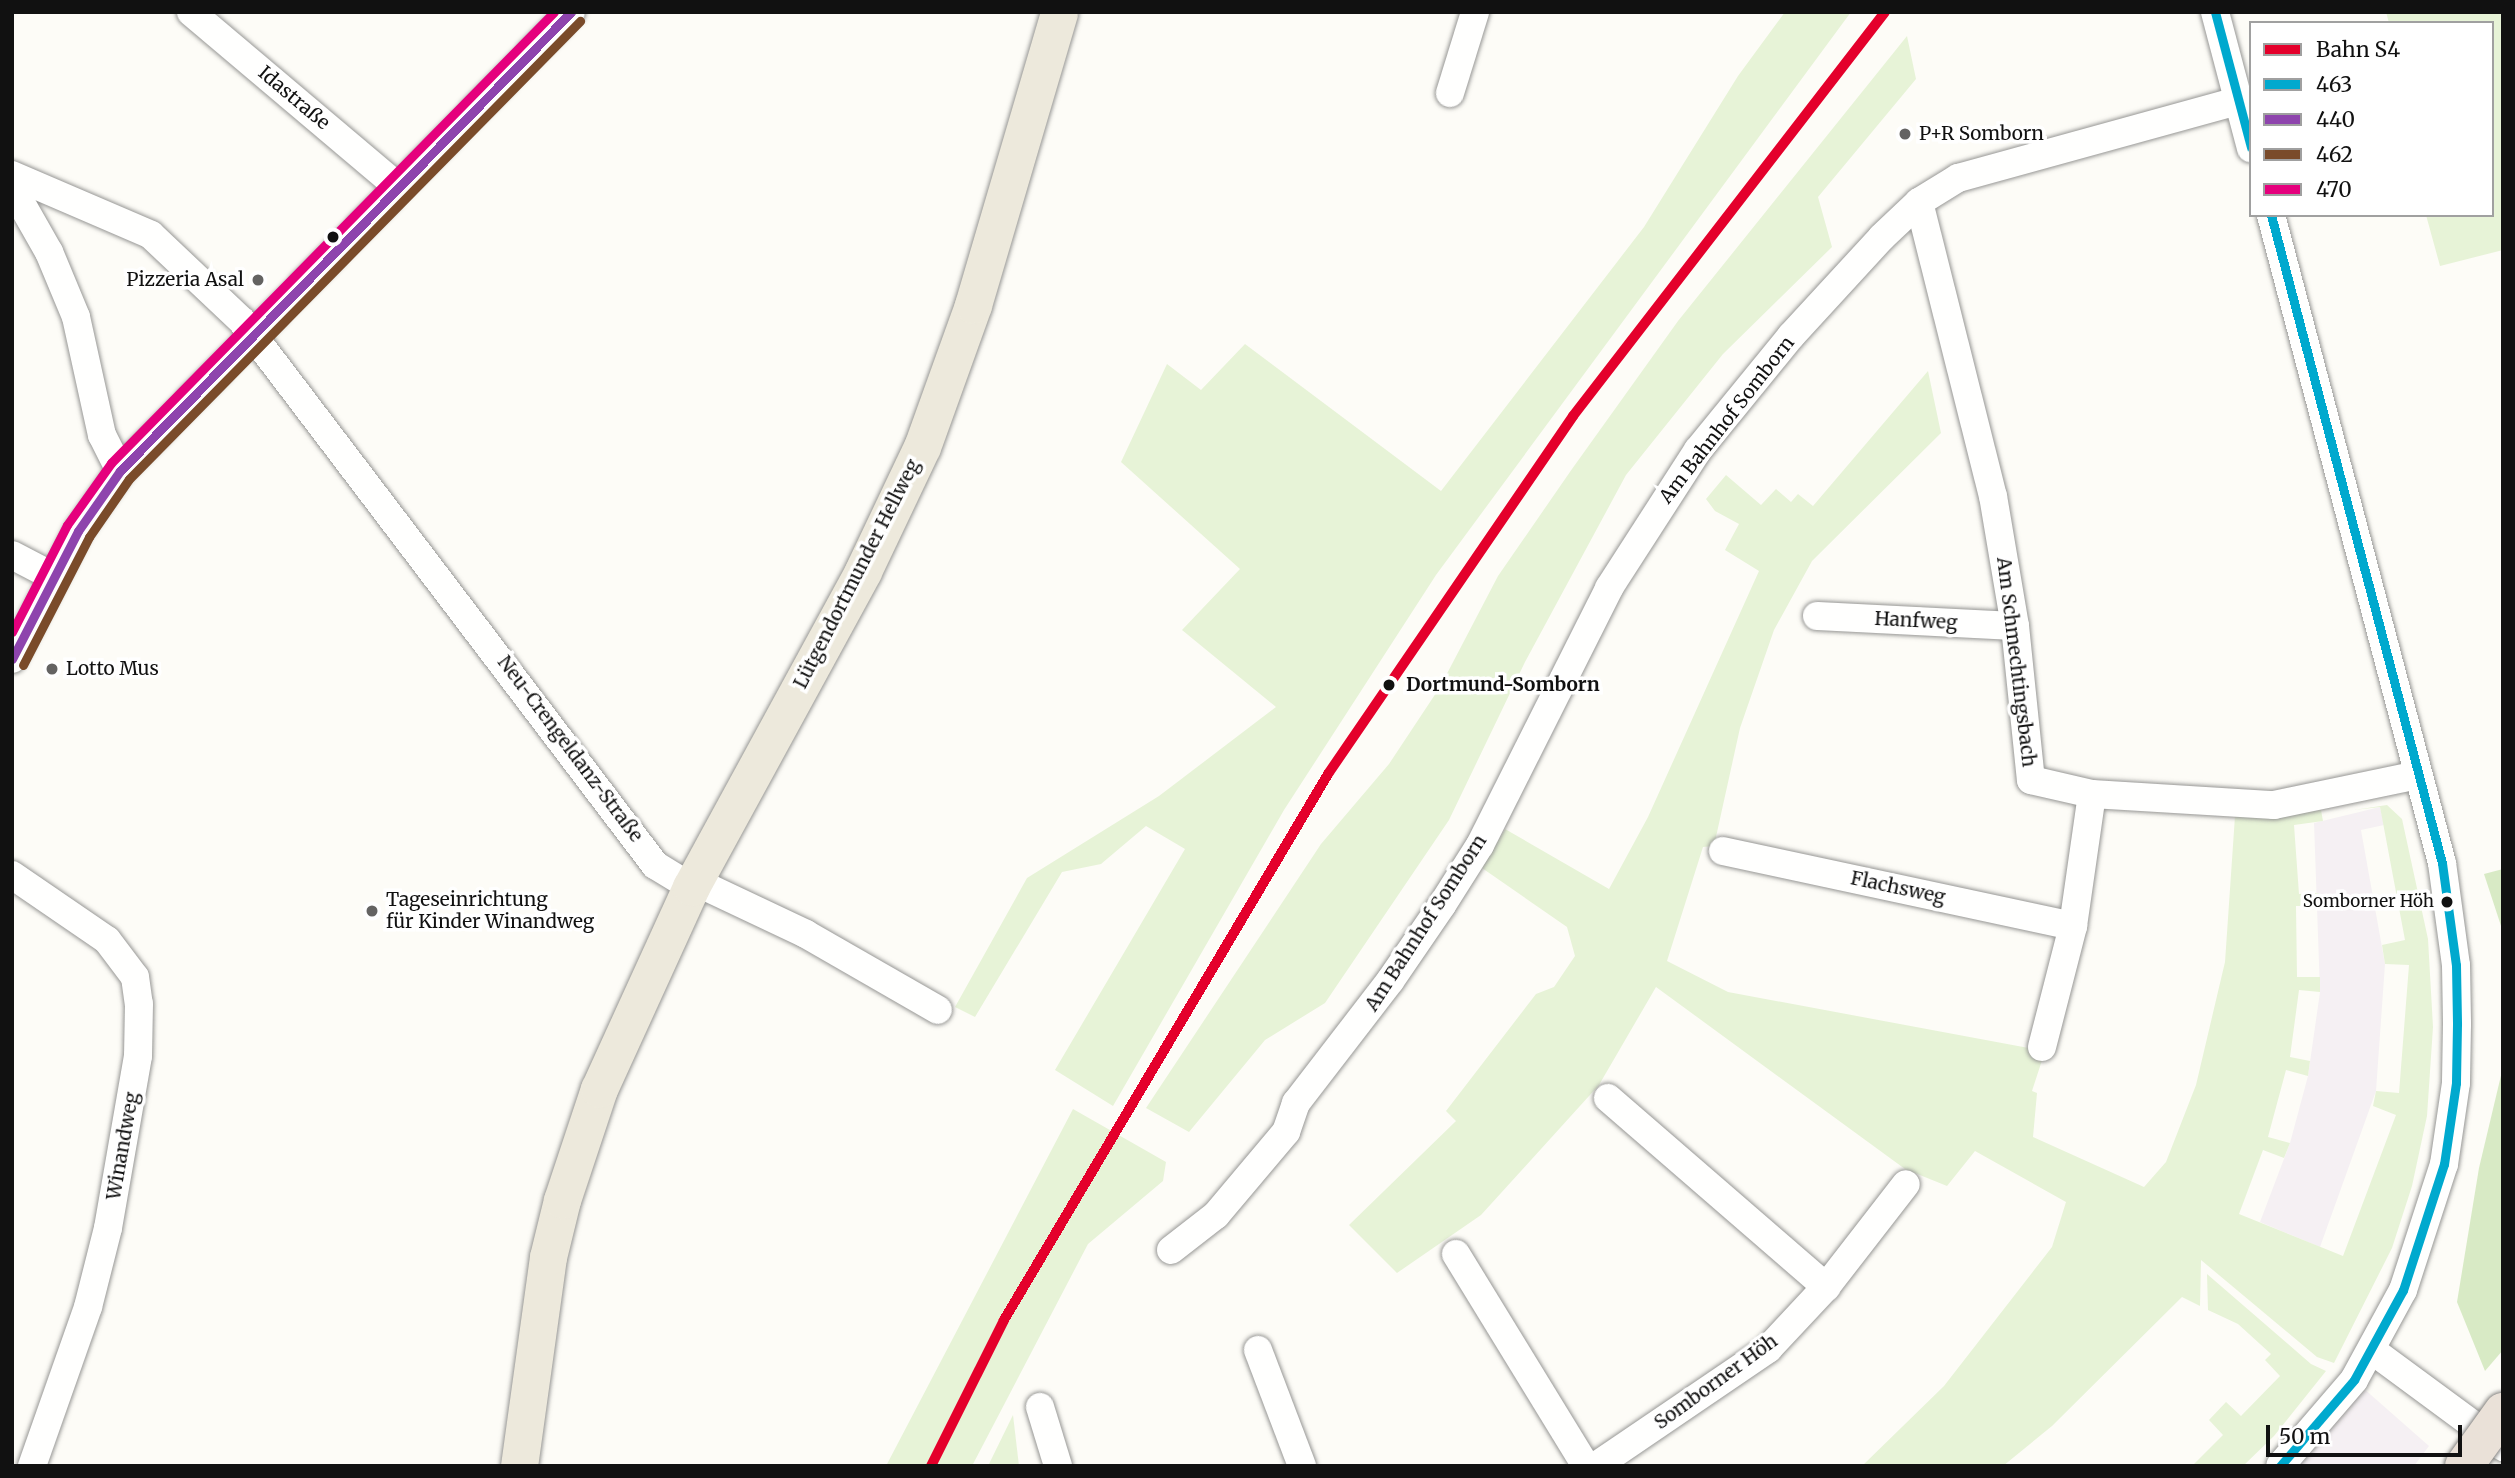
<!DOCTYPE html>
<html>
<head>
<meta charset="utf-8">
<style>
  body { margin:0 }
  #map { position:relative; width:2515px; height:1478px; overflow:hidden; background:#fdfcf7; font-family:Merriweather,serif }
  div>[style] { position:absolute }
  .industrial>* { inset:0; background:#f5f0f3 }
  .green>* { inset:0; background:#e7f3d7 }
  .forest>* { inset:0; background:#d8eac5 }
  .roads { filter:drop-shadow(0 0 2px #979795) drop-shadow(0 0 2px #979795) }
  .minor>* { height:28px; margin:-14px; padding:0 14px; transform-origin:14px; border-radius:14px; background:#fffffe }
  .major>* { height:37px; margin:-18.5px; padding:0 18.5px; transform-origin:18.5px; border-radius:18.5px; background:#ede9dc }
  .bridges { filter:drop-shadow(0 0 2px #858482) drop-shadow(0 0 2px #858482) }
  .highway-bridge>* { height:38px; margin:-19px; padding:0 19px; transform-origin:19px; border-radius:19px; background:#eae1d8 }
  .bus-1>* { height:9px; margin:-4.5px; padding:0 4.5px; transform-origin:4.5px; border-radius:4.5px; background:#00a9ce }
  .bus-2>* { height:9px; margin:-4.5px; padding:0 4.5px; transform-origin:4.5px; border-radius:4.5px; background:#8e44ad }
  .bus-3>* { height:9px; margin:-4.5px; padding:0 4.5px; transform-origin:4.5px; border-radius:4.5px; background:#7a4b2a }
  .bus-4>* { height:9px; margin:-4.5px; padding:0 4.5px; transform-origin:4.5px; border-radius:4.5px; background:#e5007d }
  .rail-1>* { height:10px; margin:-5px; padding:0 5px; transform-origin:5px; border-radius:5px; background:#e4002b }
  .dots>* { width:19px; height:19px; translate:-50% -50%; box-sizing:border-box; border:4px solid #fff; border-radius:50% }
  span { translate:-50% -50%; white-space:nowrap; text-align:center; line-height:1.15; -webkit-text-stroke:7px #fff; paint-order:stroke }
  .bus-label { font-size:17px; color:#111 }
  .right { translate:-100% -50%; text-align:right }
  .street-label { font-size:19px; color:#111 }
  .poi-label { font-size:19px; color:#111 }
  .left { translate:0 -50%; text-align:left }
  .stop-label { font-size:19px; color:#111; font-weight:700 }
  .frame { position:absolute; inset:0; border:14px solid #111; pointer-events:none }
  .legend { position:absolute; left:2249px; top:21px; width:245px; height:196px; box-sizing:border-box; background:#fff; border:2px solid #a0a0a0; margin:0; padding:9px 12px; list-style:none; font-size:21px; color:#111 }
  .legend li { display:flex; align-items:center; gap:14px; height:35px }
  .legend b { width:35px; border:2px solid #a0a0a0 }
  .scale { position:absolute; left:2266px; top:1425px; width:196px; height:32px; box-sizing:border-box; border:4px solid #111; border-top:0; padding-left:9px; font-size:21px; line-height:24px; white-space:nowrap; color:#111; -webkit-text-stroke:5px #fff; paint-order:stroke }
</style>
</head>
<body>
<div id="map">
  <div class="industrial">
    <i style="clip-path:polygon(2380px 807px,2384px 825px,2361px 830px,2385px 964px,2376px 1091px,2320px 1247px,2260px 1222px,2290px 1143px,2308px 1076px,2320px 992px,2314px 823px)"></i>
    <i style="clip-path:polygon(2354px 1380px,2429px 1446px,2414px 1466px,2280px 1466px)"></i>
  </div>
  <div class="green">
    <i style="clip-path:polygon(1785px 12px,1851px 12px,1436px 575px,1284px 810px,1113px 1106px,1055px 1070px,1185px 849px,1146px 826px,1101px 864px,1062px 872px,975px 1017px,955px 1007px,1027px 878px,1159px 796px,1276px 707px,1182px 630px,1240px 569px,1121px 462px,1167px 364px,1201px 390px,1245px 344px,1441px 491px,1644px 227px,1738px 76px)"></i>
    <i style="clip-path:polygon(2386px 12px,2503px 12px,2503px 250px,2440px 266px,2426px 215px,2492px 215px,2492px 23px,2389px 23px)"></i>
    <i style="clip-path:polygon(1907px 36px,1916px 79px,1818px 197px,1832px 247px,1723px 354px,1626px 475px,1525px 662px,1449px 820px,1325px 1003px,1265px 1040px,1189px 1132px,1146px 1108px,1321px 844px,1389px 764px,1440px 687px,1498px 576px,1572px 469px,1678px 321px)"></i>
    <i style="clip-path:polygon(1928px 371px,1941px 433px,1812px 561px,1774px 630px,1740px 728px,1714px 846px,1703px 847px,1667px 961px,1728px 992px,2045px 1051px,2032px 1091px,2037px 1093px,2033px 1137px,2144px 1187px,2166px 1162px,2196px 1085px,2225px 962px,2235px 816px,2270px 817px,2321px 810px,2323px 821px,2294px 825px,2299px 894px,2319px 893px,2319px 906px,2296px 906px,2297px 977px,2320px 977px,2320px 992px,2299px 990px,2290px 1057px,2310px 1061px,2308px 1076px,2286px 1070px,2268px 1137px,2290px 1143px,2284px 1158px,2263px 1150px,2239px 1214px,2343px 1256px,2396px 1115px,2373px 1106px,2376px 1091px,2399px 1093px,2409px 965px,2385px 964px,2382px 945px,2405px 940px,2380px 807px,2354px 810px,2387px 805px,2402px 819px,2428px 939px,2433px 1027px,2427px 1116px,2412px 1186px,2392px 1248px,2334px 1363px,2317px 1357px,2201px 1260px,2200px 1306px,2182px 1297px,2052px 1426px,2003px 1466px,1862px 1466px,1944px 1386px,2052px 1247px,2066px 1202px,1975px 1151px,1947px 1186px,1905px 1169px,1656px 987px,1599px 1085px,1481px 1215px,1397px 1273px,1349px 1225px,1456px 1121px,1446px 1111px,1536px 994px,1554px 987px,1575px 956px,1567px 927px,1482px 868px,1505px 829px,1609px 889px,1648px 817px,1759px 571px,1725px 550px,1739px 524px,1715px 511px,1706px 499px,1726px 475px,1761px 505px,1776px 489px,1791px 502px,1798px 494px,1813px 506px)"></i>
    <i style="clip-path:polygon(1073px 1109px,1166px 1162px,1163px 1181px,1088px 1244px,972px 1466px,886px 1466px)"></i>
    <i style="clip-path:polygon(2207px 1274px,2311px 1364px,2326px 1371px,2274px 1436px,2243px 1466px,2192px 1466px,2223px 1435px,2209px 1420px,2226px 1402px,2241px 1416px,2280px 1376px,2265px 1360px,2271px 1354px,2238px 1324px,2208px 1310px)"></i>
    <i style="clip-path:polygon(1013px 1415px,1019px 1466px,988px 1466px)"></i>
  </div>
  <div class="forest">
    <i style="clip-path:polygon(2503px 869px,2503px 932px,2484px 874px)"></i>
    <i style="clip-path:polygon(2503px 1067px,2503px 1350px,2485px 1371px,2457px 1302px,2479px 1168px)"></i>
  </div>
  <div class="roads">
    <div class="minor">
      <i style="left:191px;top:12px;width:268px;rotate:40.2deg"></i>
      <i style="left:2215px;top:12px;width:141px;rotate:75.2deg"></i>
      <i style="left:1450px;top:93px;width:85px;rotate:-72.8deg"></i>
      <i style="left:12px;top:175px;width:151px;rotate:23.3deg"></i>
      <i style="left:151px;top:235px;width:125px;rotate:43.4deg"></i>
      <i style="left:242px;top:321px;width:683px;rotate:52.79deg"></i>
      <i style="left:655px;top:865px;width:42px;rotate:31.4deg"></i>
      <i style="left:12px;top:187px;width:75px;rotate:60.4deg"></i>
      <i style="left:49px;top:252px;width:70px;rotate:67.4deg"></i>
      <i style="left:76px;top:317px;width:121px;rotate:77.6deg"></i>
      <i style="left:102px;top:435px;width:40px;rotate:63.4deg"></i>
      <i style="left:1919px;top:202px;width:303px;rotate:75.9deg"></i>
      <i style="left:1993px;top:496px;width:132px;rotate:80.4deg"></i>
      <i style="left:2015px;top:626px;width:155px;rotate:84.1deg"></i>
      <i style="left:2031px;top:780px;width:63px;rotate:12.9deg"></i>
      <i style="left:2092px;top:794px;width:182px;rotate:3.5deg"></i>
      <i style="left:2274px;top:805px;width:147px;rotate:-11.8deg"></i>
      <i style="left:2271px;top:215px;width:670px;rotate:75.22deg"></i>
      <i style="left:2442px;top:863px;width:103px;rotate:82.2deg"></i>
      <i style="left:2456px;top:965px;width:59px;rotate:89deg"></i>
      <i style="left:2457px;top:1024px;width:59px;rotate:91deg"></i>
      <i style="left:2456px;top:1083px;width:82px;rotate:98.4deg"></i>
      <i style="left:2444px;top:1164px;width:133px;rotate:108deg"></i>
      <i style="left:2403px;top:1290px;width:102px;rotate:118.6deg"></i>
      <i style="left:2354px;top:1380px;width:113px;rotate:130.7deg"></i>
      <i style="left:12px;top:555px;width:47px;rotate:27.6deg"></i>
      <i style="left:1817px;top:616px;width:198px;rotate:2.9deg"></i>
      <i style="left:12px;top:659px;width:144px;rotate:-62.7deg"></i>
      <i style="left:78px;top:531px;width:73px;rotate:-55deg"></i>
      <i style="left:120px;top:471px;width:643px;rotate:-45.5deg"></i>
      <i style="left:1723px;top:851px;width:358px;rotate:12.1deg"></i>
      <i style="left:12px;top:875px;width:115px;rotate:34.4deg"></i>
      <i style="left:107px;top:940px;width:46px;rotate:52.9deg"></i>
      <i style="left:135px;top:977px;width:27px;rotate:82deg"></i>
      <i style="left:139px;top:1004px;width:52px;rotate:91.1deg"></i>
      <i style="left:138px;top:1056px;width:175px;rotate:99.9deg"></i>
      <i style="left:108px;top:1228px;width:81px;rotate:104.2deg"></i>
      <i style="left:88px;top:1307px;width:169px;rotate:109.4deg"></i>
      <i style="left:694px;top:881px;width:124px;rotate:25.3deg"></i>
      <i style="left:806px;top:934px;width:152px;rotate:29.9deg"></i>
      <i style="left:2042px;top:1047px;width:125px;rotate:-75.6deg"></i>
      <i style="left:2073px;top:926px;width:133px;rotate:-81.8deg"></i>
      <i style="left:1608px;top:1098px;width:289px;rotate:40.9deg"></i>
      <i style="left:1171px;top:1250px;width:57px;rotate:-37.9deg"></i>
      <i style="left:1216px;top:1215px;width:109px;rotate:-49.9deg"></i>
      <i style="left:1286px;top:1132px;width:31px;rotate:-71deg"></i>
      <i style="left:1296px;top:1103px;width:154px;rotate:-52.4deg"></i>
      <i style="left:1390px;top:981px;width:92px;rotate:-55.6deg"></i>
      <i style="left:1442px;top:905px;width:71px;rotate:-57.7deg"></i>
      <i style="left:1480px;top:845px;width:288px;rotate:-63.3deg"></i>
      <i style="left:1609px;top:588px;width:164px;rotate:-57.2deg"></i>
      <i style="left:1698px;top:450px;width:147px;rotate:-50.8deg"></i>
      <i style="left:1791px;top:336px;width:134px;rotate:-47.4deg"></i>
      <i style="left:1882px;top:237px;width:51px;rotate:-43.4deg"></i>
      <i style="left:1919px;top:202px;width:46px;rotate:-31.6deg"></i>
      <i style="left:1958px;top:178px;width:289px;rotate:-15.4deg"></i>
      <i style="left:1456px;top:1254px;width:249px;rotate:58.5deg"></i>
      <i style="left:1258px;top:1350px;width:124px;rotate:69.2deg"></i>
      <i style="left:2373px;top:1351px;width:162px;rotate:36.4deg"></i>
      <i style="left:1040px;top:1407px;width:62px;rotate:73deg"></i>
      <i style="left:1596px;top:1466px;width:208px;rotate:-34.2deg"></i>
      <i style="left:1768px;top:1349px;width:85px;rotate:-46.9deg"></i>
      <i style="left:1826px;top:1287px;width:130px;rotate:-52.2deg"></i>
    </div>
    <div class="major">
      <i style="left:519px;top:1466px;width:211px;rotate:-82.1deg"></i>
      <i style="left:548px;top:1257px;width:59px;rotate:-76.2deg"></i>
      <i style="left:562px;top:1200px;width:117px;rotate:-71.6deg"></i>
      <i style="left:599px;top:1089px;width:222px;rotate:-65.5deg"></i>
      <i style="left:691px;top:887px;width:360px;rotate:-61.4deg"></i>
      <i style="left:863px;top:571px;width:137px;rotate:-64.6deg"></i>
      <i style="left:922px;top:447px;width:151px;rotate:-70.2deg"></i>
      <i style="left:973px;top:305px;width:305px;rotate:-73.6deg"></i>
    </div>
  </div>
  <div class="bridges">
    <div class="highway-bridge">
      <i style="left:2464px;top:1466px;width:67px;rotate:-54.2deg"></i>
    </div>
  </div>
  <div class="bus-1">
    <i style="left:2215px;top:12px;width:140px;rotate:75.1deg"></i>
    <i style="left:2271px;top:215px;width:670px;rotate:75.22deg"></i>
    <i style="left:2442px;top:863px;width:103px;rotate:82.2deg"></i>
    <i style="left:2456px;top:965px;width:59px;rotate:89deg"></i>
    <i style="left:2457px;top:1024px;width:59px;rotate:91deg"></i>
    <i style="left:2456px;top:1083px;width:82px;rotate:98.4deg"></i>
    <i style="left:2444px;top:1164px;width:133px;rotate:108deg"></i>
    <i style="left:2403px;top:1290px;width:102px;rotate:118.6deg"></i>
    <i style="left:2354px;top:1380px;width:113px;rotate:130.7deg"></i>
  </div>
  <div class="bus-2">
    <i style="left:12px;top:659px;width:144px;rotate:-62.7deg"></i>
    <i style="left:78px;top:531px;width:73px;rotate:-55deg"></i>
    <i style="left:120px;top:471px;width:643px;rotate:-45.5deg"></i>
  </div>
  <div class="bus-3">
    <i style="left:23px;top:665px;width:144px;rotate:-62.7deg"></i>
    <i style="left:89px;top:537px;width:70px;rotate:-55.4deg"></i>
    <i style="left:129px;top:479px;width:643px;rotate:-45.44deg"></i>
  </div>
  <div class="bus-4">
    <i style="left:12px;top:632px;width:120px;rotate:-62.8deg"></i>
    <i style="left:67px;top:525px;width:76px;rotate:-54.6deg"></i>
    <i style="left:111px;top:463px;width:632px;rotate:-45.51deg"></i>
  </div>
  <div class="rail-1">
    <i style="left:931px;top:1466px;width:163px;rotate:-63.4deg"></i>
    <i style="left:1004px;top:1320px;width:635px;rotate:-59.31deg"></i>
    <i style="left:1328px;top:774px;width:434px;rotate:-55.6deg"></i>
    <i style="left:1573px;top:416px;width:510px;rotate:-52.32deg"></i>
  </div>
  <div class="dots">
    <i style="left:1905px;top:134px;background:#646362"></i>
    <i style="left:333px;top:237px;background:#111"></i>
    <i style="left:258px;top:280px;background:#646362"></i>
    <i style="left:52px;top:669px;background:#646362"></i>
    <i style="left:1389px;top:685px;background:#111"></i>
    <i style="left:2447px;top:902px;background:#111"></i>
    <i style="left:372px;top:911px;background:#646362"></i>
  </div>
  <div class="bus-label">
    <span class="right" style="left:2434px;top:902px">Somborner Höh</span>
  </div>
  <div class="street-label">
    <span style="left:294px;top:98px;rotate:40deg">Idastraße</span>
    <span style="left:1727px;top:420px;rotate:-52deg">Am Bahnhof Somborn</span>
    <span style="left:857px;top:574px;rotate:-63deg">Lütgendortmunder Hellweg</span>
    <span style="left:1916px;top:621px;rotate:3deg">Hanfweg</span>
    <span style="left:2016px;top:662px;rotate:83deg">Am Schmechtingsbach</span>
    <span style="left:570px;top:749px;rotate:53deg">Neu-Crengeldanz-Straße</span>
    <span style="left:1898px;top:888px;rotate:12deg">Flachsweg</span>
    <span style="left:1426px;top:923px;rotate:-57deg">Am Bahnhof Somborn</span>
    <span style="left:123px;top:1146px;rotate:-80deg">Winandweg</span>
    <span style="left:1716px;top:1382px;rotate:-36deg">Somborner Höh</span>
  </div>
  <div class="poi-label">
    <span class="left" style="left:1919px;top:134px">P+R Somborn</span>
    <span class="right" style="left:244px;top:280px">Pizzeria Asal</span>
    <span class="left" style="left:66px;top:669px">Lotto Mus</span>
    <span class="left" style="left:386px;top:911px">Tageseinrichtung<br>für Kinder Winandweg</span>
  </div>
  <div class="stop-label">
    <span class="left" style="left:1406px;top:685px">Dortmund-Somborn</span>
  </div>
  <div class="frame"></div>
  <ul class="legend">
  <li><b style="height:9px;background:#e4002b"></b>Bahn S4</li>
  <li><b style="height:9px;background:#00a9ce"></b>463</li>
  <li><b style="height:9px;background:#8e44ad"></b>440</li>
  <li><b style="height:9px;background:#7a4b2a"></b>462</li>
  <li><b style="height:9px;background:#e5007d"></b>470</li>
  </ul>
  <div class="scale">50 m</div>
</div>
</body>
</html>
